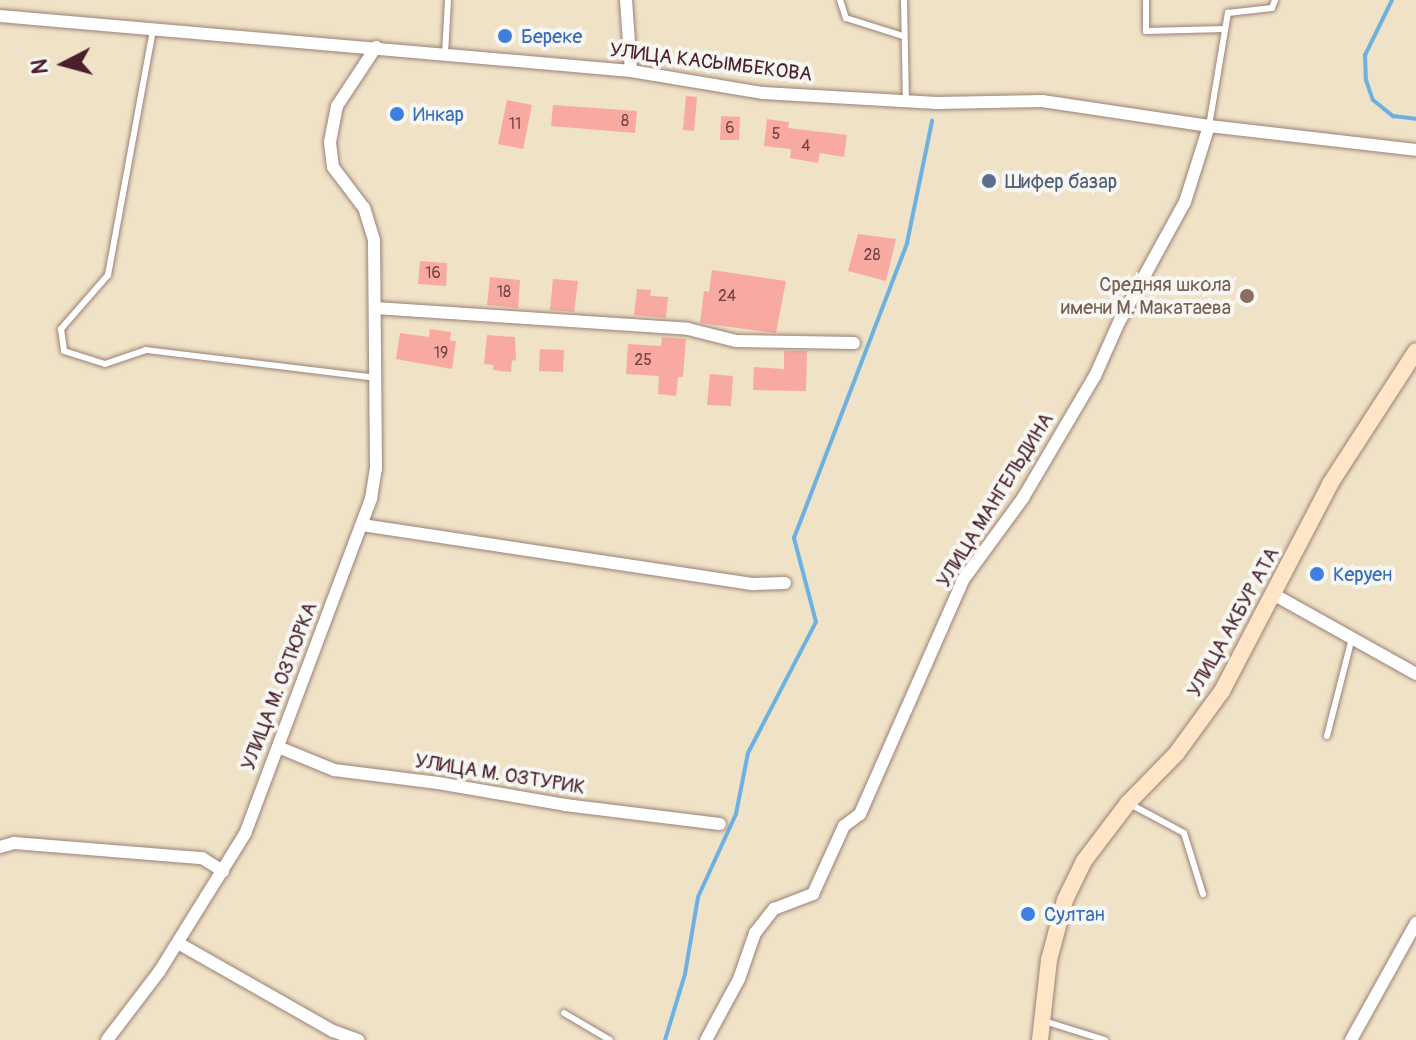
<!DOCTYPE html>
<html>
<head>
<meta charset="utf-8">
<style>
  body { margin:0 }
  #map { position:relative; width:1416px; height:1040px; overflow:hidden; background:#efe2c6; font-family:Pangolin,sans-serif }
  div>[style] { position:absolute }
  .stream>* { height:4px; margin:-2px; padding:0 2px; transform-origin:2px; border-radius:2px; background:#6db1e2 }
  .building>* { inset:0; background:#f8a9a0 }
  .roads { filter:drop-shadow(0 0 2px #9c8078) drop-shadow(0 0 2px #9c8078) }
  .lane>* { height:6px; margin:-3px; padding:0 3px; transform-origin:3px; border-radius:3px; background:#fff }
  .street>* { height:12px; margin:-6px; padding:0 6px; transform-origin:6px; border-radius:6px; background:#fff }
  .secondary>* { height:16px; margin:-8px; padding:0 8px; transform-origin:8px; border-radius:8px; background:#ffe4c6 }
  .dots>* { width:22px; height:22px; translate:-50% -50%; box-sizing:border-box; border:4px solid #f6f6f2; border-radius:50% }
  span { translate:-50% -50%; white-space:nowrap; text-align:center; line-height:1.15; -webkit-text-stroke:8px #f6f6f2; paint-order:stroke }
  .number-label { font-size:16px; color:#764248 }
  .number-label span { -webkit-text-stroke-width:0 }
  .shop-label { font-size:20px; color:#366cbe }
  .left { translate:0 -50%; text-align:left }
  .street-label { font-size:20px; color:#4a1f2b }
  .service-label { font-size:20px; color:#4e5e75 }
  .education-label { font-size:20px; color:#785e54 }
  .right { translate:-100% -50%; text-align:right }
  .north { position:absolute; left:24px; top:24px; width:80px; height:80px; -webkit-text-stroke:6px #f6f6f2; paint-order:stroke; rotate:264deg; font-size:22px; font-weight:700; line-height:32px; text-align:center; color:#4a1f2b }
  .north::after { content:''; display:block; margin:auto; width:28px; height:36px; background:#4a1f2b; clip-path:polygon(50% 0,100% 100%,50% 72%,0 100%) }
</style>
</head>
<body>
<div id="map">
  <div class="stream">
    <i style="left:1392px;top:0;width:61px;rotate:116.1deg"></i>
    <i style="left:1365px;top:55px;width:25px;rotate:88deg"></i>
    <i style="left:1366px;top:80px;width:21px;rotate:71deg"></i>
    <i style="left:1373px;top:100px;width:26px;rotate:39deg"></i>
    <i style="left:1393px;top:116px;width:23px;rotate:7deg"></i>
    <i style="left:665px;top:1040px;width:69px;rotate:-73.1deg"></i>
    <i style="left:685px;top:974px;width:78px;rotate:-80.4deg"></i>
    <i style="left:698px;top:897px;width:91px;rotate:-65.4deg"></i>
    <i style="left:736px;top:814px;width:62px;rotate:-78.9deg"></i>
    <i style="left:748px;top:753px;width:148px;rotate:-62.6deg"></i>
    <i style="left:816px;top:622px;width:87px;rotate:-104.7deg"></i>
    <i style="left:794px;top:538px;width:316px;rotate:-69deg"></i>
    <i style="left:907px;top:243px;width:125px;rotate:-78.4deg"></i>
  </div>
  <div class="building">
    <i style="clip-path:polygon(686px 96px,697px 97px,694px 131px,683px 130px)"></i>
    <i style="clip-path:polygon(507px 100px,532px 105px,523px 149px,498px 144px)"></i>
    <i style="clip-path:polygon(553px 105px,637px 111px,635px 133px,551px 126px)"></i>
    <i style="clip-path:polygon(721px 116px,740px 117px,739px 140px,720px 140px)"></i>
    <i style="clip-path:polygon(767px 119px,789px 122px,788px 128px,847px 135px,844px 157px,820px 153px,818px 163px,790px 158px,791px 149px,764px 146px)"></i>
    <i style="clip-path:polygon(858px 234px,896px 239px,886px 281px,848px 271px)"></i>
    <i style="clip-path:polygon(420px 261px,447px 263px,446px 286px,418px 284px)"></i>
    <i style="clip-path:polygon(712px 270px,786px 281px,776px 333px,700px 323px,704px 291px,709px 292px)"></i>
    <i style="clip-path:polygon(490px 277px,520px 280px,518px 308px,487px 305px)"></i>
    <i style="clip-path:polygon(553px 279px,578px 281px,574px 312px,550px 310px)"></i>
    <i style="clip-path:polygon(637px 289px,651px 290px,650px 296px,668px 297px,666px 318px,634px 315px)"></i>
    <i style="clip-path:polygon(430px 329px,451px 332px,450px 341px,456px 341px,452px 369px,396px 359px,400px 333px,429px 337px)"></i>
    <i style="clip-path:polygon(487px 335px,515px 337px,516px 361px,512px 360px,511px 372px,493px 370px,494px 365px,484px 364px)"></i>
    <i style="clip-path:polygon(662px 337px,686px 339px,683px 377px,678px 377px,676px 396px,658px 394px,659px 376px,626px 374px,628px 344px,661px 346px)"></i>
    <i style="clip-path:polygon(540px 349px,564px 350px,563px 372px,539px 371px)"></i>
    <i style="clip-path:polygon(784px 351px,807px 351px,806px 391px,753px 390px,754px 367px,784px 369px)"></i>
    <i style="clip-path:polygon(710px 374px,733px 376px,731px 406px,707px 405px)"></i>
  </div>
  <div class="roads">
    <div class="lane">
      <i style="left:840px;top:0;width:19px;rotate:72deg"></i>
      <i style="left:846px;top:18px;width:60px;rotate:17.5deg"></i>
      <i style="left:904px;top:0;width:101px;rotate:88.9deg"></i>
      <i style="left:1146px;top:0;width:31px;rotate:90deg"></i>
      <i style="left:1146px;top:31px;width:79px;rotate:-1.5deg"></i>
      <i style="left:153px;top:30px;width:249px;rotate:100.4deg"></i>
      <i style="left:108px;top:275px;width:72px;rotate:131deg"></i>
      <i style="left:61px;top:329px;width:22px;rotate:82deg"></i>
      <i style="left:64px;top:351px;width:43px;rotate:17.6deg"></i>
      <i style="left:105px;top:364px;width:43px;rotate:-18.9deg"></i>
      <i style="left:146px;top:350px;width:232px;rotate:6.9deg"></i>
      <i style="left:445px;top:54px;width:54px;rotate:-86.8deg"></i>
      <i style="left:1209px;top:126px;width:115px;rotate:-80.5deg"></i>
      <i style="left:1228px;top:13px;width:44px;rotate:-6.5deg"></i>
      <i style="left:1272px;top:8px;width:9px;rotate:-69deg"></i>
      <i style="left:1327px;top:736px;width:101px;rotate:-75.7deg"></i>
      <i style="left:1130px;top:804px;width:61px;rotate:28.2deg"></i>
      <i style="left:1184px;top:833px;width:64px;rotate:72.7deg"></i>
      <i style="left:564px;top:1013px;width:53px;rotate:30.4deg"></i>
      <i style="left:1044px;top:1021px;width:64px;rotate:17.3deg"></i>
    </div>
    <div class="street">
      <i style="left:626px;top:0;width:71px;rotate:86deg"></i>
      <i style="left:0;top:16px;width:633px;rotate:4.98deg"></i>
      <i style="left:631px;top:71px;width:134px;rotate:9.5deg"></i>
      <i style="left:763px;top:93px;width:174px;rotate:3.3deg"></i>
      <i style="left:937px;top:103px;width:105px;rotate:-1.1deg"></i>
      <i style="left:1042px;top:101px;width:169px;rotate:8.5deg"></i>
      <i style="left:1209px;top:126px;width:208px;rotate:6.6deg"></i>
      <i style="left:375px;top:308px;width:314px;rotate:3.8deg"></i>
      <i style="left:688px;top:329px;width:49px;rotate:14deg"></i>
      <i style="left:736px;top:341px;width:118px;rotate:1deg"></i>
      <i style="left:362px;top:525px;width:396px;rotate:8.6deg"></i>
      <i style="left:754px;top:584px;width:31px;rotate:-2deg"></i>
      <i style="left:1273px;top:594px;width:164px;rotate:29.2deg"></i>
      <i style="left:278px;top:747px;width:61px;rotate:22.3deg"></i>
      <i style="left:334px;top:770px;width:105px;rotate:7.1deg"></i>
      <i style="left:438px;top:783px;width:129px;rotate:9.8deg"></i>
      <i style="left:565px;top:805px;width:156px;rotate:7deg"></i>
      <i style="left:0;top:847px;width:15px;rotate:-16deg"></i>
      <i style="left:14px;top:843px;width:189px;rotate:4.6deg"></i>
      <i style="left:202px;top:858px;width:25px;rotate:32deg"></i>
      <i style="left:178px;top:943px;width:178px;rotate:29.6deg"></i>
      <i style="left:333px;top:1031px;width:27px;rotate:20deg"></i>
      <i style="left:107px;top:1040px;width:86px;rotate:-52.6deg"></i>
      <i style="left:159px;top:972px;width:163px;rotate:-58.1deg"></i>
      <i style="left:245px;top:834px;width:358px;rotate:-69.4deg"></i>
      <i style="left:371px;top:499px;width:30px;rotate:-81deg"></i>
      <i style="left:376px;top:469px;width:229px;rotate:-90.5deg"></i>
      <i style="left:374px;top:240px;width:34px;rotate:-107deg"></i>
      <i style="left:364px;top:208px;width:51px;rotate:-127.1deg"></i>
      <i style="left:333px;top:167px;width:25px;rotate:-97deg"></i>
      <i style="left:330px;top:142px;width:37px;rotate:-79deg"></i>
      <i style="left:337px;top:106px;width:71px;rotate:-56.5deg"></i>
      <i style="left:706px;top:1040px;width:69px;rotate:-61.6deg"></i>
      <i style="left:739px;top:979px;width:49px;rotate:-70.8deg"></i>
      <i style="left:755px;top:933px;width:31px;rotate:-52deg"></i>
      <i style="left:774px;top:909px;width:42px;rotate:-21deg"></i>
      <i style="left:813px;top:894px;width:75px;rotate:-65.5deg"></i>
      <i style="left:844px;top:826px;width:20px;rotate:-37deg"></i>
      <i style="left:860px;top:814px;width:256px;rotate:-66.2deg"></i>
      <i style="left:963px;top:580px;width:102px;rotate:-53.8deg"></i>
      <i style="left:1023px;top:498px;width:142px;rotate:-59.5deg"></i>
      <i style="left:1095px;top:376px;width:59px;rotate:-66deg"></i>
      <i style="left:1119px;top:322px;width:137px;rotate:-61.2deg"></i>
      <i style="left:1185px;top:202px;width:80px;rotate:-72.5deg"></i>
      <i style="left:1351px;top:1040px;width:134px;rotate:-60.9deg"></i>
    </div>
    <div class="secondary">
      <i style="left:1040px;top:1040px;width:81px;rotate:-83.6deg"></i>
      <i style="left:1049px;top:960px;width:62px;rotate:-75.1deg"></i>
      <i style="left:1065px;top:900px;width:43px;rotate:-64deg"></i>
      <i style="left:1084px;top:861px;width:73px;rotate:-52.8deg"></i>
      <i style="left:1128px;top:803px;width:69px;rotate:-45.6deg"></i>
      <i style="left:1176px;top:754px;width:78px;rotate:-53.9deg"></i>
      <i style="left:1222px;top:691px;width:233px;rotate:-62.4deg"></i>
      <i style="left:1330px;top:484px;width:158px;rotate:-57.1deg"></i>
    </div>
  </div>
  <div class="dots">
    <i style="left:505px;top:36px;background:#3f7fe0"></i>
    <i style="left:397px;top:114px;background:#3f7fe0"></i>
    <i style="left:989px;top:181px;background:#5c6f8a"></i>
    <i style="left:1247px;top:296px;background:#8d6e63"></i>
    <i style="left:1317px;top:574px;background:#3f7fe0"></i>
    <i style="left:1028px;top:914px;background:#3f7fe0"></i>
  </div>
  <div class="number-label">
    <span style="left:625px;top:121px">8</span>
    <span style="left:515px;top:124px">11</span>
    <span style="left:730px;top:128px">6</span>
    <span style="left:776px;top:134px">5</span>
    <span style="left:806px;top:146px">4</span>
    <span style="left:872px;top:255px">28</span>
    <span style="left:433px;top:273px">16</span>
    <span style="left:504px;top:292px">18</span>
    <span style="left:727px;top:296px">24</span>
    <span style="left:441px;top:353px">19</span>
    <span style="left:643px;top:360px">25</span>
  </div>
  <div class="shop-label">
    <span class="left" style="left:521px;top:36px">Береке</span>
    <span class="left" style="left:413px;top:114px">Инкар</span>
    <span class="left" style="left:1333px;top:574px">Керуен</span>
    <span class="left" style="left:1044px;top:914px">Султан</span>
  </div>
  <div class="street-label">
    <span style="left:711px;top:62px;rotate:7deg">УЛИЦА КАСЫМБЕКОВА</span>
    <span style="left:995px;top:500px;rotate:-58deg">УЛИЦА МАНГЕЛЬДИНА</span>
    <span style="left:1233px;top:622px;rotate:-61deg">УЛИЦА АКБУР АТА</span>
    <span style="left:279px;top:686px;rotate:-69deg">УЛИЦА М. ОЗТЮРКА</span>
    <span style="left:500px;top:774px;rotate:9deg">УЛИЦА М. ОЗТУРИК</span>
  </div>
  <div class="service-label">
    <span class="left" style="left:1005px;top:181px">Шифер базар</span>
  </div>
  <div class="education-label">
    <span class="right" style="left:1231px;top:296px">Средняя школа<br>имени М. Макатаева</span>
  </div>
  <div class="north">N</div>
</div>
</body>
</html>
